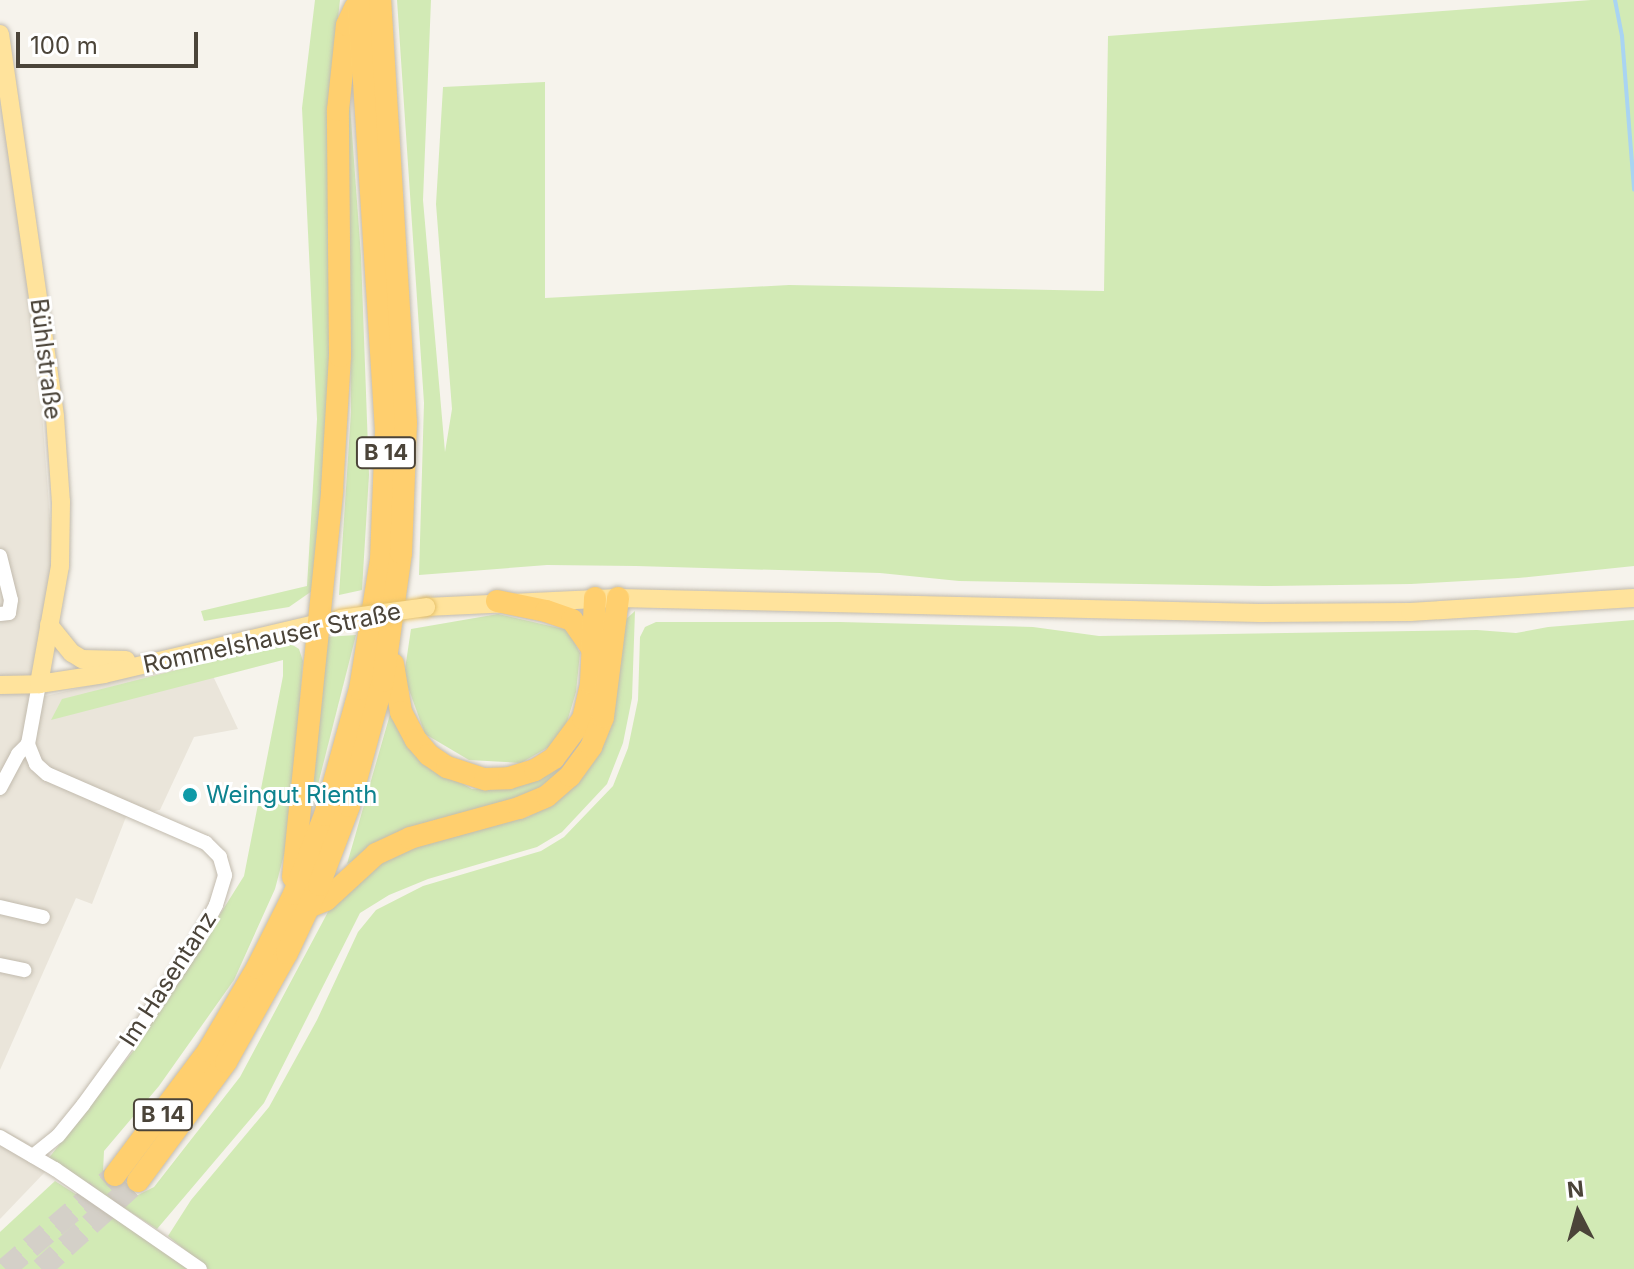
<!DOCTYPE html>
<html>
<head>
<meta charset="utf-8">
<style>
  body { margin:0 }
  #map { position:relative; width:1634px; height:1269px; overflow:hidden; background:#f6f3ec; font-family:Inter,sans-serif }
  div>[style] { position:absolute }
  .residential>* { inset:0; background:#eae5da }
  .green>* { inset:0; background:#d2eab5 }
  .stream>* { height:4px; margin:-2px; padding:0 2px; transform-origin:2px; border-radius:2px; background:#a9d4f2 }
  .highway-tunnel>* { height:22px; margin-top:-11px; transform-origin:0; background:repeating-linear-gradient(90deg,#d4d0c8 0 22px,transparent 0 33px) }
  .roads { filter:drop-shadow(0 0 2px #c2bbae) drop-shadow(0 0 2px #c2bbae) }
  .minor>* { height:14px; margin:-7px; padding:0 7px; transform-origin:7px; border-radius:7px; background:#fff }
  .major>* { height:18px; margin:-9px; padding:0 9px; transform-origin:9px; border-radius:9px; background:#ffe39c }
  .highway>* { height:22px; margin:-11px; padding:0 11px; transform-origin:11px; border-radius:11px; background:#ffcf6e }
  .bridges { filter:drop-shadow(0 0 2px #e6c16a) drop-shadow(0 0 2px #e6c16a) }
  .major-bridge>* { height:18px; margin:-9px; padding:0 9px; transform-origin:9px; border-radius:9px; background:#ffe39c }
  .dots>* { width:22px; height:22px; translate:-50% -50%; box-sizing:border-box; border:4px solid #fff; border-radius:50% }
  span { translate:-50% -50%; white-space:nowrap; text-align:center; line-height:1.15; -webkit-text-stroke:6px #fff; paint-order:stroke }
  .shield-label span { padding:2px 6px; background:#fff; border:2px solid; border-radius:6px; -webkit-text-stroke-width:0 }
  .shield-label { font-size:22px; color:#4b4439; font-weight:700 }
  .street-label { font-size:24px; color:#4b4439 }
  .culture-label { font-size:24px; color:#0d838f }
  .left { translate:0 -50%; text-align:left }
  .north { position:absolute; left:1538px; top:1173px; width:80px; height:80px; -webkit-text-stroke:6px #fff; paint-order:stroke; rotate:354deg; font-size:22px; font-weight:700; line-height:32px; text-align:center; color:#4b4439 }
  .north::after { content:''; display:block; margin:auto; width:28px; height:36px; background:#4b4439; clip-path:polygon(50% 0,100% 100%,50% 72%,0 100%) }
  .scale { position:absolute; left:16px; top:32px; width:182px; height:36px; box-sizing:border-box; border:4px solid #4b4439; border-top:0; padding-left:10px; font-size:24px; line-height:28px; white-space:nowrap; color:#4b4439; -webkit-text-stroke:6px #fff; paint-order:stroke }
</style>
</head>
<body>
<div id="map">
  <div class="residential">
    <i style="clip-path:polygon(0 94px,38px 358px,54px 572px,28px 700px,205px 659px,238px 729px,194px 737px,160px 810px,126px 817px,92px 904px,76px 898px,0 1070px)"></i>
    <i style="clip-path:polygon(0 1128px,29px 1143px,45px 1172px,0 1219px)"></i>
  </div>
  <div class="green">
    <i style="clip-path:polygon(315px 0,340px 0,327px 118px,331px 273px,328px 399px,321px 516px,312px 591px,289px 607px,204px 621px,201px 611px,307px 586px,317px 419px,302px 108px)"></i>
    <i style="clip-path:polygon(397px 0,431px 0,423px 200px,445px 452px,452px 409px,436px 204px,443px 87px,545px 82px,545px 298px,789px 285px,1104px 291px,1108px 36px,1591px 0,1634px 0,1634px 566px,1518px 578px,1411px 584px,1264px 586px,959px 581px,880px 573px,636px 566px,547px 565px,419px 575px,424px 403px)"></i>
    <i style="clip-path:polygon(348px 79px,361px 256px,369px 475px,362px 590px,339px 595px,351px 412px)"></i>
    <i style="clip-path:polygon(635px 611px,632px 698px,623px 743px,607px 784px,562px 832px,537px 847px,428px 879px,389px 895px,360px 913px,264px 1103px,157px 1229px,48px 1159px,138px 1045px,244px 876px,283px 676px,283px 660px,51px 720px,62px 699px,288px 642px,299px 649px,303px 661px,290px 832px,275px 889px,234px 980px,159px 1086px,104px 1151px,103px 1172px,132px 1198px,154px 1187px,240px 1077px,329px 910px,376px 864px,428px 838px,528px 817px,580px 780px,606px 739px,624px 621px)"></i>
    <i style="clip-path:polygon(498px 614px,568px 630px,580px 653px,576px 692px,567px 722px,554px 744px,521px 763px,469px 760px,425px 734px,404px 676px,411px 629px)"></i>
    <i style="clip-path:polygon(1634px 620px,1634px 1269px,208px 1269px,168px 1236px,191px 1200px,269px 1107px,317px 1020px,358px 932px,376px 910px,423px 886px,541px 851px,564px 837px,613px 786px,628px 748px,638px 700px,640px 637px,645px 627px,656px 622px,840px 622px,1033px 627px,1099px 636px,1477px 630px,1516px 633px,1548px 627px)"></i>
    <i style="clip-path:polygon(356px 635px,311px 812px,326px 637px)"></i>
    <i style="clip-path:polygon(598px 705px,572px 763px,528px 796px,413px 828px,347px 864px,391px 711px,420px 760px,472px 789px,521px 785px)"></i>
    <i style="clip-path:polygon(55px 1181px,153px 1243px,189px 1269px,0 1269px,0 1232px)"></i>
  </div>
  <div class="stream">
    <i style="left:1615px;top:0;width:37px;rotate:79deg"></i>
    <i style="left:1622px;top:36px;width:154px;rotate:85.5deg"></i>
  </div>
  <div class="highway-tunnel">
    <i style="left:5px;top:1269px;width:145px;rotate:-40.5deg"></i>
    <i style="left:41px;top:1269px;width:131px;rotate:-42.2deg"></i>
  </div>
  <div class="roads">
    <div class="minor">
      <i style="left:0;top:556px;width:45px;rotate:76deg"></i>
      <i style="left:11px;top:600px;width:13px;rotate:99deg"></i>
      <i style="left:9px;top:613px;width:9px;rotate:174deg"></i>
      <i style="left:0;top:788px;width:38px;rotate:-62deg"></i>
      <i style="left:18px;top:754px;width:14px;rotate:-45deg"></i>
      <i style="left:0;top:907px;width:44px;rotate:13.1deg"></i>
      <i style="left:0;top:965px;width:25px;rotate:12deg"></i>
      <i style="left:0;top:1137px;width:64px;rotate:30.2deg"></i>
      <i style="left:55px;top:1169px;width:176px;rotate:34.6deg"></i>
      <i style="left:33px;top:1156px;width:32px;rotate:-39deg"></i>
      <i style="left:58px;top:1136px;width:40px;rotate:-51deg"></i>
      <i style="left:83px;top:1105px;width:105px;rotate:-53.9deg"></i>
      <i style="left:145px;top:1020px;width:90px;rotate:-56.3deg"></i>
      <i style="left:195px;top:945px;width:45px;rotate:-62.3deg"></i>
      <i style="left:216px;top:905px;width:31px;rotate:-73deg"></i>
      <i style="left:225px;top:875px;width:19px;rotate:-106deg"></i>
      <i style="left:220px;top:857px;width:20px;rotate:-135deg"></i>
      <i style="left:206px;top:843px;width:173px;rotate:-156.5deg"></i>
      <i style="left:47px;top:774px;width:15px;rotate:-138deg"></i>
      <i style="left:36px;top:764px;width:22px;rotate:-112deg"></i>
      <i style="left:28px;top:744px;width:61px;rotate:-79.6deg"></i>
    </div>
    <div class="major">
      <i style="left:0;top:34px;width:387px;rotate:81.8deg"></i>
      <i style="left:55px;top:417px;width:85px;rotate:86deg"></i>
      <i style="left:61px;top:502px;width:64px;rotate:90.9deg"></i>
      <i style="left:60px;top:566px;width:120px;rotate:100.1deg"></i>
      <i style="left:426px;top:607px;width:192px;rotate:-2.7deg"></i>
      <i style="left:618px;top:598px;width:642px;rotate:1.34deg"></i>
      <i style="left:1260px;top:613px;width:150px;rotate:-0.4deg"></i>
      <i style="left:1410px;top:612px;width:224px;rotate:-3.6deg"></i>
      <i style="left:49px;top:625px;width:36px;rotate:51deg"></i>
      <i style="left:72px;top:653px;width:12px;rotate:31deg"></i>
      <i style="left:82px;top:659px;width:44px;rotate:1.3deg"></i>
      <i style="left:0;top:685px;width:39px;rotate:-1deg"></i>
      <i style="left:39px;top:684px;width:66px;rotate:-8.7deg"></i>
      <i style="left:104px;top:674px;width:231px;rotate:-13.3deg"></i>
    </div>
    <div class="highway">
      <i style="left:497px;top:601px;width:50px;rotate:11.5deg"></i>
      <i style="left:546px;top:611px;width:28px;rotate:19deg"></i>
      <i style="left:572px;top:620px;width:37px;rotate:55deg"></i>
      <i style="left:393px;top:664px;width:49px;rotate:80.5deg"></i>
      <i style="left:401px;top:712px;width:32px;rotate:62deg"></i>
      <i style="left:416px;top:740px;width:20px;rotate:49deg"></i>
      <i style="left:429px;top:755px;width:22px;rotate:34deg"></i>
      <i style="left:447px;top:767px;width:40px;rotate:18deg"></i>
      <i style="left:485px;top:779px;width:24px;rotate:-2deg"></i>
      <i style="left:509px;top:778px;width:27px;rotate:-17deg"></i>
      <i style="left:535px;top:770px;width:22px;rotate:-32deg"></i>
      <i style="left:554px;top:758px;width:49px;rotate:-53.4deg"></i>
      <i style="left:583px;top:719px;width:37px;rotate:-77deg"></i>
      <i style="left:591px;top:683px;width:85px;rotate:-87.3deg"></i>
      <i style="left:293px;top:877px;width:389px;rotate:-84.2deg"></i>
      <i style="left:332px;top:490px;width:134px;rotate:-86.6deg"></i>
      <i style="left:340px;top:356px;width:246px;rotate:-90.5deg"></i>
      <i style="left:338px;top:110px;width:85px;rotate:-84deg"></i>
      <i style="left:347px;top:25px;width:19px;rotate:-65deg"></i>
      <i style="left:311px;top:906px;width:16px;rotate:-22deg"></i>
      <i style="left:326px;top:900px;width:68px;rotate:-42.6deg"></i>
      <i style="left:376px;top:854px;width:38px;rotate:-25deg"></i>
      <i style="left:410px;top:838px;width:113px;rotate:-15.4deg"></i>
      <i style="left:519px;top:808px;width:30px;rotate:-23deg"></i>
      <i style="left:547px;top:796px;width:30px;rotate:-41deg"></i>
      <i style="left:570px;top:776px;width:36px;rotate:-54deg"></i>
      <i style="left:591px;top:747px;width:32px;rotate:-68deg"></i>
      <i style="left:603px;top:717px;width:120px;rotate:-82.8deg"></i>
      <i style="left:115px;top:1175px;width:155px;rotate:-53.1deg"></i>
      <i style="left:208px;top:1051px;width:96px;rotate:-59.4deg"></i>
      <i style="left:257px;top:968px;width:83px;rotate:-63.4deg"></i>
      <i style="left:294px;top:894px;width:85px;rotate:-68.6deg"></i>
      <i style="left:325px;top:815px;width:131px;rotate:-74.5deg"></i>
      <i style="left:360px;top:689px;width:131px;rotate:-80.8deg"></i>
      <i style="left:381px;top:560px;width:129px;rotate:-87.8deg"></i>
      <i style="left:386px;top:431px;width:432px;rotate:-93.6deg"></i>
      <i style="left:138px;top:1181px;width:148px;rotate:-53.5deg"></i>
      <i style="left:226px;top:1062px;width:125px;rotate:-60.8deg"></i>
      <i style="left:287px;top:953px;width:75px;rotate:-64.8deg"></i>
      <i style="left:319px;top:885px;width:85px;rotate:-69.2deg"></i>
      <i style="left:349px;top:806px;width:130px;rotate:-74.8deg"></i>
      <i style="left:383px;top:681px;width:129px;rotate:-82deg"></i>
      <i style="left:401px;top:553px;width:130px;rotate:-87.8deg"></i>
      <i style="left:406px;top:423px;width:424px;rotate:-93.5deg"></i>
    </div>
  </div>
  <div class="bridges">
    <div class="major-bridge">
      <i style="left:340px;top:619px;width:87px;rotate:-7.9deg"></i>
    </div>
  </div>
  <div class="dots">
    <i style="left:190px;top:795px;background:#0f9aa8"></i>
  </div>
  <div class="shield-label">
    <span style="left:386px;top:453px">B 14</span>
    <span style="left:163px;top:1115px">B 14</span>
  </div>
  <div class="street-label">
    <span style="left:46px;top:359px;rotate:83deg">Bühlstraße</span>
    <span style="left:272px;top:638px;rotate:-12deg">Rommelshauser Straße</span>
    <span style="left:168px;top:979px;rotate:-57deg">Im Hasentanz</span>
  </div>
  <div class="culture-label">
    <span class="left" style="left:206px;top:795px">Weingut Rienth</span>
  </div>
  <div class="north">N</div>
  <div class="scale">100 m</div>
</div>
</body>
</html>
